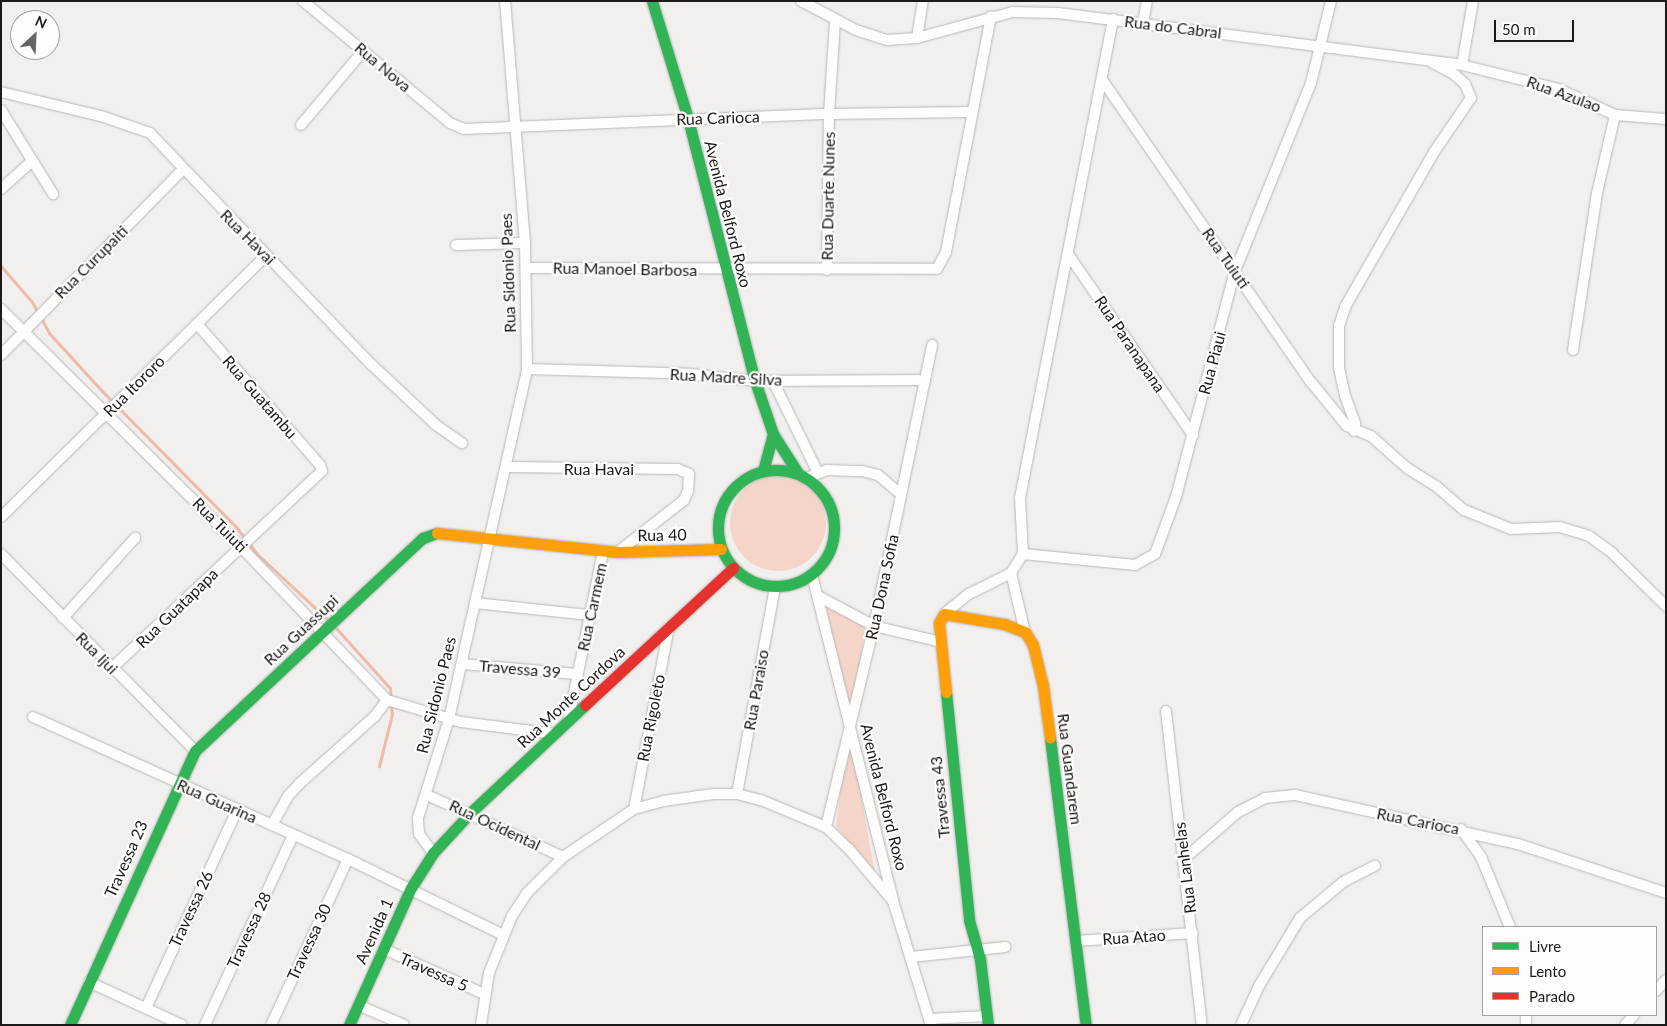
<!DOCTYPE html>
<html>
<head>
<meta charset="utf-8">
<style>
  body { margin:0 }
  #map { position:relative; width:1667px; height:1026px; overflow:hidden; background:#f2f0ee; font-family:Lato,sans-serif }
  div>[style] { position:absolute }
  .green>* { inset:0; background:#f5d5c9 }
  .round { border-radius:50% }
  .stream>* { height:3px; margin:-1.5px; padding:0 1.5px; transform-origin:1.5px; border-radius:1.5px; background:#f0baa6 }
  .roads { filter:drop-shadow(0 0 1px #b9b7b6) drop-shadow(0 0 1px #b9b7b6) }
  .street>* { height:10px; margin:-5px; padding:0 5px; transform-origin:5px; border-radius:5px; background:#fdfdfc }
  .fast>* { height:11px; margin:-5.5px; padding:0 5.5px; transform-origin:5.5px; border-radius:5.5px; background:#30b455 }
  .fast>.ring { margin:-5.5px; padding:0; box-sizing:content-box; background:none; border:11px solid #30b455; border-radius:50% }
  .slow>* { height:11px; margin:-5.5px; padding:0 5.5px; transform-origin:5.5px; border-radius:5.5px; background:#ff9f0a }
  .jam>* { height:11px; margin:-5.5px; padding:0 5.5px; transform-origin:5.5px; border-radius:5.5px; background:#e5322d }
  span { translate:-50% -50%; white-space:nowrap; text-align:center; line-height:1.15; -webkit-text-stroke:4.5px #fffdfc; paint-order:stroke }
  .street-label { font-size:16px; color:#1b1a19 }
  .frame { position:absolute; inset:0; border:2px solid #1b1a19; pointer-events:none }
  .legend { position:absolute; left:1482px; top:926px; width:175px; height:90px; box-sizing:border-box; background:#fffdfc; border:1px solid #a4a2a1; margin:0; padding:6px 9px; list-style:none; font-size:15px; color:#1b1a19 }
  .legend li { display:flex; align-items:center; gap:10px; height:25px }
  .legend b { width:25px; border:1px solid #a4a2a1 }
  .north { position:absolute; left:10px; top:10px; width:50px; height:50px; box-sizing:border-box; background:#fffdfc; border:1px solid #a4a2a1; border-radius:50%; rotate:25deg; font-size:14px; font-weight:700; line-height:20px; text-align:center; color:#1b1a19 }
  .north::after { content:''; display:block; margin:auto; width:18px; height:22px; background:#666564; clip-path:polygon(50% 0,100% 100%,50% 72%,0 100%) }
  .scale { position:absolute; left:1494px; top:20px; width:80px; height:22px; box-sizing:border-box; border:2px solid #1b1a19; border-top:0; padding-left:6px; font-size:15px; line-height:18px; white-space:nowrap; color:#1b1a19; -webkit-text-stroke:4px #fffdfc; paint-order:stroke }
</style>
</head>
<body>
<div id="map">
  <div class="green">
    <i class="round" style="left:730px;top:475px;width:96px;height:96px"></i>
    <i style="clip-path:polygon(827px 608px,866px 626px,849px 727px,875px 874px,836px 826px,849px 727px)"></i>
  </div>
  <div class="stream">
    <i style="left:1px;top:266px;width:48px;rotate:49.3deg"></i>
    <i style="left:32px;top:302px;width:35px;rotate:61deg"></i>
    <i style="left:49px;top:333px;width:79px;rotate:47.6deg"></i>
    <i style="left:102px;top:391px;width:191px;rotate:45.4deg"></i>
    <i style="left:236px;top:527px;width:34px;rotate:52deg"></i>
    <i style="left:257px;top:554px;width:98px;rotate:42.9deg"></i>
    <i style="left:335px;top:627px;width:82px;rotate:48deg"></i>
    <i style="left:390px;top:688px;width:26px;rotate:86deg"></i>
    <i style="left:392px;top:714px;width:54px;rotate:104deg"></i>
  </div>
  <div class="roads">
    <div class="street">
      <i style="left:303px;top:1px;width:191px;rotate:39.7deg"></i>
      <i style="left:450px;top:123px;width:15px;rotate:23deg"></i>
      <i style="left:464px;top:129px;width:365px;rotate:-2.4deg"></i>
      <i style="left:829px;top:114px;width:143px;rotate:-0.8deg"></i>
      <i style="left:801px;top:1px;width:62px;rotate:27.8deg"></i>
      <i style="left:856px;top:30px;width:33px;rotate:18deg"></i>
      <i style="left:887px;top:40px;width:30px;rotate:-4deg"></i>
      <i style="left:917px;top:38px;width:99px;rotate:-15.2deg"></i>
      <i style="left:1013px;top:12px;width:45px;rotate:1.3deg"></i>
      <i style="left:1058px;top:13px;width:407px;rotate:7.3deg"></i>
      <i style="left:1462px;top:65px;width:100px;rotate:13.9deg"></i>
      <i style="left:1559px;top:89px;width:62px;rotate:24.9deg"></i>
      <i style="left:1615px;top:115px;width:51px;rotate:4.5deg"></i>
      <i style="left:1143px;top:23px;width:22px;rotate:-80deg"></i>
      <i style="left:917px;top:38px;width:37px;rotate:-81deg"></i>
      <i style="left:1462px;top:65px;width:65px;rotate:-80.2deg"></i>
      <i style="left:1103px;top:81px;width:366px;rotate:55.4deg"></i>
      <i style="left:1311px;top:382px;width:57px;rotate:50.7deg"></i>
      <i style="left:1347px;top:426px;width:26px;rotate:23deg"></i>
      <i style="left:1371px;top:436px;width:48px;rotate:41.6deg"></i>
      <i style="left:1407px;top:468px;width:34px;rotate:32deg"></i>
      <i style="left:1436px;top:486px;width:37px;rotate:41deg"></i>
      <i style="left:1464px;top:510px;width:51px;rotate:22deg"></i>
      <i style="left:1511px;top:529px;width:49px;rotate:-2.3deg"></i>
      <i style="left:1560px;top:527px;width:30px;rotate:17deg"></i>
      <i style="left:1589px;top:536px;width:29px;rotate:36deg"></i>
      <i style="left:1612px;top:553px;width:76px;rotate:44.5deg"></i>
      <i style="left:1px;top:92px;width:106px;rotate:13.6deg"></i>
      <i style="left:104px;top:117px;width:49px;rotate:19.2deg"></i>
      <i style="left:150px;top:133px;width:320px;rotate:46.3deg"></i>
      <i style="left:371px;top:364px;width:89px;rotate:43.2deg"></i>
      <i style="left:436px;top:425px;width:32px;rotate:35deg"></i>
      <i style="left:1px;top:110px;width:99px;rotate:58.2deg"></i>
      <i style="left:301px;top:125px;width:97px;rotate:-50deg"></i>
      <i style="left:1px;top:189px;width:40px;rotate:-42deg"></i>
      <i style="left:456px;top:245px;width:69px;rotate:-1.7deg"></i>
      <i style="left:1068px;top:254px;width:220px;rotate:55.4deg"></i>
      <i style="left:526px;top:268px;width:411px;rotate:0.1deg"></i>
      <i style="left:937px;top:269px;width:19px;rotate:-62deg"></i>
      <i style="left:946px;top:252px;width:240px;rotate:-79.2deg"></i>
      <i style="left:827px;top:270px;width:156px;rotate:-89.3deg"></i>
      <i style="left:829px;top:114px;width:94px;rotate:-86.3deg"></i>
      <i style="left:1px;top:309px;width:337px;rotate:44.8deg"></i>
      <i style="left:240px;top:546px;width:213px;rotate:46.3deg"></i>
      <i style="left:387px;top:700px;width:77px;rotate:16.6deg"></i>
      <i style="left:461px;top:722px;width:95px;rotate:7.3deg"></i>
      <i style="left:1573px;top:350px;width:159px;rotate:-81.3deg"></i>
      <i style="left:1597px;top:193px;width:80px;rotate:-77deg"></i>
      <i style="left:1px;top:355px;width:259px;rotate:-45.6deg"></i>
      <i style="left:527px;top:369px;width:164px;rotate:1.7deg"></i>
      <i style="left:691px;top:374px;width:64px;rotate:6.2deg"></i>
      <i style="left:755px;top:381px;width:170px;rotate:-0.3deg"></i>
      <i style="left:773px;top:381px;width:100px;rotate:63.9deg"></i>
      <i style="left:1354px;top:431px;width:8px;rotate:-83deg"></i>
      <i style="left:1355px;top:423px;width:29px;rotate:-110deg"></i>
      <i style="left:1345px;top:396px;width:30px;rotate:-102deg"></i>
      <i style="left:1339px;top:367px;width:41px;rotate:-90deg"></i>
      <i style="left:1339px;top:326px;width:20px;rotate:-72deg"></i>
      <i style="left:1345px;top:307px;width:179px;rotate:-60.1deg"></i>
      <i style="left:1434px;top:152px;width:65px;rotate:-55.6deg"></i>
      <i style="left:1471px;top:98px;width:15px;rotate:-113deg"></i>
      <i style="left:1465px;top:84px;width:15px;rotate:-138deg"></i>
      <i style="left:1454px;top:74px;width:24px;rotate:-152deg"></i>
      <i style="left:507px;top:467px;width:171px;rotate:0.7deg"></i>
      <i style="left:678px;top:469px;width:12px;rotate:24deg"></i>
      <i style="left:689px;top:474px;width:17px;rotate:93deg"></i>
      <i style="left:688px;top:491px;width:10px;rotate:114deg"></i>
      <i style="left:684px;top:500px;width:84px;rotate:141.8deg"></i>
      <i style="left:807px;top:478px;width:22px;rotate:-22deg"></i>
      <i style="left:827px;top:470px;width:35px;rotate:2deg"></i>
      <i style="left:862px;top:471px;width:16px;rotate:14deg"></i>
      <i style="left:878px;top:475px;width:30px;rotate:40deg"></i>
      <i style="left:1px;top:517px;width:373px;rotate:-44.6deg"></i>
      <i style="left:1px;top:554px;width:276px;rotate:45.4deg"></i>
      <i style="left:1023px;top:554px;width:56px;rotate:-93.1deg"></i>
      <i style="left:1020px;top:498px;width:488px;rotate:-79deg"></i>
      <i style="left:1011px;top:573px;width:61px;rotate:76.7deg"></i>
      <i style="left:812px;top:575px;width:336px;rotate:76deg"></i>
      <i style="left:893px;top:901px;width:130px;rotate:73deg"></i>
      <i style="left:818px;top:596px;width:64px;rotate:28.2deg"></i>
      <i style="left:874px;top:626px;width:69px;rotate:13.4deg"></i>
      <i style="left:475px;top:603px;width:116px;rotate:6deg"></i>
      <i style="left:944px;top:614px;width:32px;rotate:-39deg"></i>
      <i style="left:969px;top:594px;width:47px;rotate:-26.6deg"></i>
      <i style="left:1011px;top:573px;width:22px;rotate:-58deg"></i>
      <i style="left:1023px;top:554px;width:113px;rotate:5.6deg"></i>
      <i style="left:1135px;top:565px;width:23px;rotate:-29deg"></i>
      <i style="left:1155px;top:554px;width:61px;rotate:-69.8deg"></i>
      <i style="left:1176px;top:497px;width:234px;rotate:-75.4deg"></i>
      <i style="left:1235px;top:271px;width:203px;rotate:-68deg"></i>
      <i style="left:1311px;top:83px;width:84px;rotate:-76.3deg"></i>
      <i style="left:63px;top:618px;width:108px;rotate:-48deg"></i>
      <i style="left:462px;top:664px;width:115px;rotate:5deg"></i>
      <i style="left:112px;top:668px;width:288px;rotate:-43.2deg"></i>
      <i style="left:322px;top:471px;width:6px;rotate:-108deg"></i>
      <i style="left:320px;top:465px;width:187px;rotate:-131.1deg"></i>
      <i style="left:1166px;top:711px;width:316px;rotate:83.5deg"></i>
      <i style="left:33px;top:717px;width:346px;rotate:24.3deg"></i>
      <i style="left:348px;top:859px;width:173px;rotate:26.1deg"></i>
      <i style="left:568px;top:722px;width:175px;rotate:-78.4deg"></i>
      <i style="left:737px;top:794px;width:210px;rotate:-79.6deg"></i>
      <i style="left:427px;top:795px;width:149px;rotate:24.5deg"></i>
      <i style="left:634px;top:809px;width:184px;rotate:-79.1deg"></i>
      <i style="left:272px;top:825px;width:33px;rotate:-61deg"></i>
      <i style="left:288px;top:796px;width:16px;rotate:-47deg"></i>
      <i style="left:299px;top:784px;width:102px;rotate:-41.8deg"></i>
      <i style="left:375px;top:716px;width:20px;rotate:-53deg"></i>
      <i style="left:826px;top:827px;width:207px;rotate:-76.6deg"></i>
      <i style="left:874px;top:626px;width:287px;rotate:-78.3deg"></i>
      <i style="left:1461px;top:829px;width:34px;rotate:54deg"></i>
      <i style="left:1481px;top:857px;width:76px;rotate:67.5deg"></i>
      <i style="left:433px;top:853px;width:24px;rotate:-126deg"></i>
      <i style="left:419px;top:834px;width:16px;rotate:-94deg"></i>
      <i style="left:418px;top:818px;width:104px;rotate:-72.6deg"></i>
      <i style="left:449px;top:719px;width:359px;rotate:-77.4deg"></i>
      <i style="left:527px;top:369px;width:126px;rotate:-90.9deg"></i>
      <i style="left:525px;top:243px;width:243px;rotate:-94.7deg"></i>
      <i style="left:1184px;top:859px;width:72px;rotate:-41deg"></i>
      <i style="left:1238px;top:812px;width:30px;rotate:-27deg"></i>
      <i style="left:1265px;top:798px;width:30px;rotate:-6deg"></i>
      <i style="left:1295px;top:795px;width:228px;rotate:12.4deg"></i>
      <i style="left:1518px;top:844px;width:156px;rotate:18.3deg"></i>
      <i style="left:1076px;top:941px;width:117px;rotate:-3.9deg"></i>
      <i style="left:384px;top:949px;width:110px;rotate:24.2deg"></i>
      <i style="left:911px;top:957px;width:95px;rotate:-6.1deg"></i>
      <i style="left:89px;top:982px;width:102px;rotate:24.8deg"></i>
      <i style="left:1656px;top:991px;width:15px;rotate:-48deg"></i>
      <i style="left:358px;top:1005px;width:50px;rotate:23.5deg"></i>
      <i style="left:146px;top:1008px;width:218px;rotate:-65.3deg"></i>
      <i style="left:1526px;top:1015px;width:10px;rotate:90deg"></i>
      <i style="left:929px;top:1019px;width:58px;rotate:-3deg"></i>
      <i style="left:205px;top:1025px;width:209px;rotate:-65.1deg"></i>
      <i style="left:271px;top:1025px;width:183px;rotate:-65.1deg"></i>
      <i style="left:481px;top:1025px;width:53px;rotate:-81.3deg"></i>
      <i style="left:489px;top:973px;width:61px;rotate:-68deg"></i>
      <i style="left:512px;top:916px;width:27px;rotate:-57deg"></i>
      <i style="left:527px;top:893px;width:51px;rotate:-45deg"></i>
      <i style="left:563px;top:857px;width:86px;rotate:-34.1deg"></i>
      <i style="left:634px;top:809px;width:30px;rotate:-15deg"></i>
      <i style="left:663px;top:801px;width:51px;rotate:-7.8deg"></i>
      <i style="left:714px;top:794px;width:23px"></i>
      <i style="left:737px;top:794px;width:25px;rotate:14deg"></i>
      <i style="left:761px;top:800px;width:70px;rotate:22.6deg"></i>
      <i style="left:826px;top:827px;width:32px;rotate:44deg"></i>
      <i style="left:849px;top:849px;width:68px;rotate:49.8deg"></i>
      <i style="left:1241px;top:1025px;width:43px;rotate:-65.2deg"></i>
      <i style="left:1259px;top:986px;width:79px;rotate:-58.9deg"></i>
      <i style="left:1300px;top:918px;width:56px;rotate:-39.9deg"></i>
      <i style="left:1343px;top:882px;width:36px;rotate:-27deg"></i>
      <i style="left:1625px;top:1025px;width:13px;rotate:-48deg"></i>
    </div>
    <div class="fast">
      <i style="left:652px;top:1px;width:123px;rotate:73deg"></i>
      <i style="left:688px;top:119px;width:270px;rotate:75.7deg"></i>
      <i style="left:755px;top:381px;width:56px;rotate:71.2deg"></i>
      <i style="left:773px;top:434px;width:46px;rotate:57.3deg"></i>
      <i class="ring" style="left:718px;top:470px;width:105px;height:105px"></i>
      <i style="left:763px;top:471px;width:38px;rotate:-75deg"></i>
      <i style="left:946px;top:692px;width:229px;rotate:84.2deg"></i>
      <i style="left:969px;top:920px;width:41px;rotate:74.2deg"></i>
      <i style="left:980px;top:959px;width:66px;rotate:83.1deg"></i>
      <i style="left:1050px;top:738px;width:289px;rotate:82.9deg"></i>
      <i style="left:70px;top:1025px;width:301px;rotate:-65.5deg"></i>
      <i style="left:195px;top:751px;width:312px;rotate:-43.1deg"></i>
      <i style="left:423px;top:538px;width:15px;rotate:-20deg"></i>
      <i style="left:349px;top:1025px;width:150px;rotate:-65.7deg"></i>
      <i style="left:411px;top:888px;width:41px;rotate:-57.8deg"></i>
      <i style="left:433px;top:853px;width:54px;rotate:-47.2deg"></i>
      <i style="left:470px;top:813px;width:158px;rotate:-43.2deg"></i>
    </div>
    <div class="slow">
      <i style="left:437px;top:533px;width:182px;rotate:6deg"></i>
      <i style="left:618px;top:552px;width:103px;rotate:-1.7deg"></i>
      <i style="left:946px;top:692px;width:69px;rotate:-95.8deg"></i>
      <i style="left:939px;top:623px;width:10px;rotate:-61deg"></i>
      <i style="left:944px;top:614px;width:61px;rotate:9.5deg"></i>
      <i style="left:1004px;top:624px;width:22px;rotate:21deg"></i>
      <i style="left:1025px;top:632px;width:15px;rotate:58deg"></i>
      <i style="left:1033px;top:645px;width:42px;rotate:76.3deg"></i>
      <i style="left:1043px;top:686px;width:52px;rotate:82.3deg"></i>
    </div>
    <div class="jam">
      <i style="left:585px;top:705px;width:202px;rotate:-42.8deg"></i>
    </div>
  </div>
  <div class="street-label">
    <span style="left:1173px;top:27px;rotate:7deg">Rua do Cabral</span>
    <span style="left:383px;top:67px;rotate:40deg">Rua Nova</span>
    <span style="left:1564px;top:94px;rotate:20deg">Rua Azulao</span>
    <span style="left:718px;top:118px;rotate:-2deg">Rua Carioca</span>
    <span style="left:828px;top:196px;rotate:-89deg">Rua Duarte Nunes</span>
    <span style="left:728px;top:214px;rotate:76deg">Avenida Belford Roxo</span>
    <span style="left:248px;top:237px;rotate:45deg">Rua Havai</span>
    <span style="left:1226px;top:258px;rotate:55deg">Rua Tuiuti</span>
    <span style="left:91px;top:262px;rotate:-45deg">Rua Curupaiti</span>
    <span style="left:625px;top:269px;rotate:1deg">Rua Manoel Barbosa</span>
    <span style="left:508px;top:273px;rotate:-92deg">Rua Sidonio Paes</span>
    <span style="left:1130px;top:344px;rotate:56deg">Rua Paranapana</span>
    <span style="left:1212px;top:363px;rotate:-75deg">Rua Piaui</span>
    <span style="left:726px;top:377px;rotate:3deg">Rua Madre Silva</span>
    <span style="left:134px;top:386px;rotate:-45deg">Rua Itororo</span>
    <span style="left:260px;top:397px;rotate:49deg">Rua Guatambu</span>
    <span style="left:599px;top:469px">Rua Havai</span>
    <span style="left:220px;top:525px;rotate:45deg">Rua Tuiuti</span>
    <span style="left:662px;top:535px;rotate:-1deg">Rua 40</span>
    <span style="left:882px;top:587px;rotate:-78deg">Rua Dona Sofia</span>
    <span style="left:592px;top:607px;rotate:-78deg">Rua Carmem</span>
    <span style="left:177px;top:608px;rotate:-44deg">Rua Guatapapa</span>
    <span style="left:301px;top:630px;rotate:-43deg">Rua Guassupi</span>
    <span style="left:97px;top:653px;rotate:45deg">Rua Ijui</span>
    <span style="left:520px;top:669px;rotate:5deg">Travessa 39</span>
    <span style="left:756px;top:690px;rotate:-80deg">Rua Paraiso</span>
    <span style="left:436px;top:695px;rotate:-76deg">Rua Sidonio Paes</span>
    <span style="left:571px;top:697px;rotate:-43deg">Rua Monte Cordova</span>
    <span style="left:651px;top:718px;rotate:-79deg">Rua Rigoleto</span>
    <span style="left:1070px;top:769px;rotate:83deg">Rua Guandarem</span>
    <span style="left:884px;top:797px;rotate:76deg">Avenida Belford Roxo</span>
    <span style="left:940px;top:797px;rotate:-96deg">Travessa 43</span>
    <span style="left:217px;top:801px;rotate:24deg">Rua Guarina</span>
    <span style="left:1418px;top:821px;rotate:11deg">Rua Carioca</span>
    <span style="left:495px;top:825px;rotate:25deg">Rua Ocidental</span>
    <span style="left:126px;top:859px;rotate:-66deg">Travessa 23</span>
    <span style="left:1185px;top:868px;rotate:-97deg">Rua Lanhelas</span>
    <span style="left:191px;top:909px;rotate:-65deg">Travessa 26</span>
    <span style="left:249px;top:930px;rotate:-65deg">Travessa 28</span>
    <span style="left:374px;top:931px;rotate:-66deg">Avenida 1</span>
    <span style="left:1134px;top:937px;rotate:-4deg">Rua Atao</span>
    <span style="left:309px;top:942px;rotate:-65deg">Travessa 30</span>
    <span style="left:434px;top:972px;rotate:24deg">Travessa 5</span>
  </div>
  <div class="frame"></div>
  <ul class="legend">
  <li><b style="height:6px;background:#30b455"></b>Livre</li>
  <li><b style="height:6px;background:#ff9f0a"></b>Lento</li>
  <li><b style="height:6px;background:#e5322d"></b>Parado</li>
  </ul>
  <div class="north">N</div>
  <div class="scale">50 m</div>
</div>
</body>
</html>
